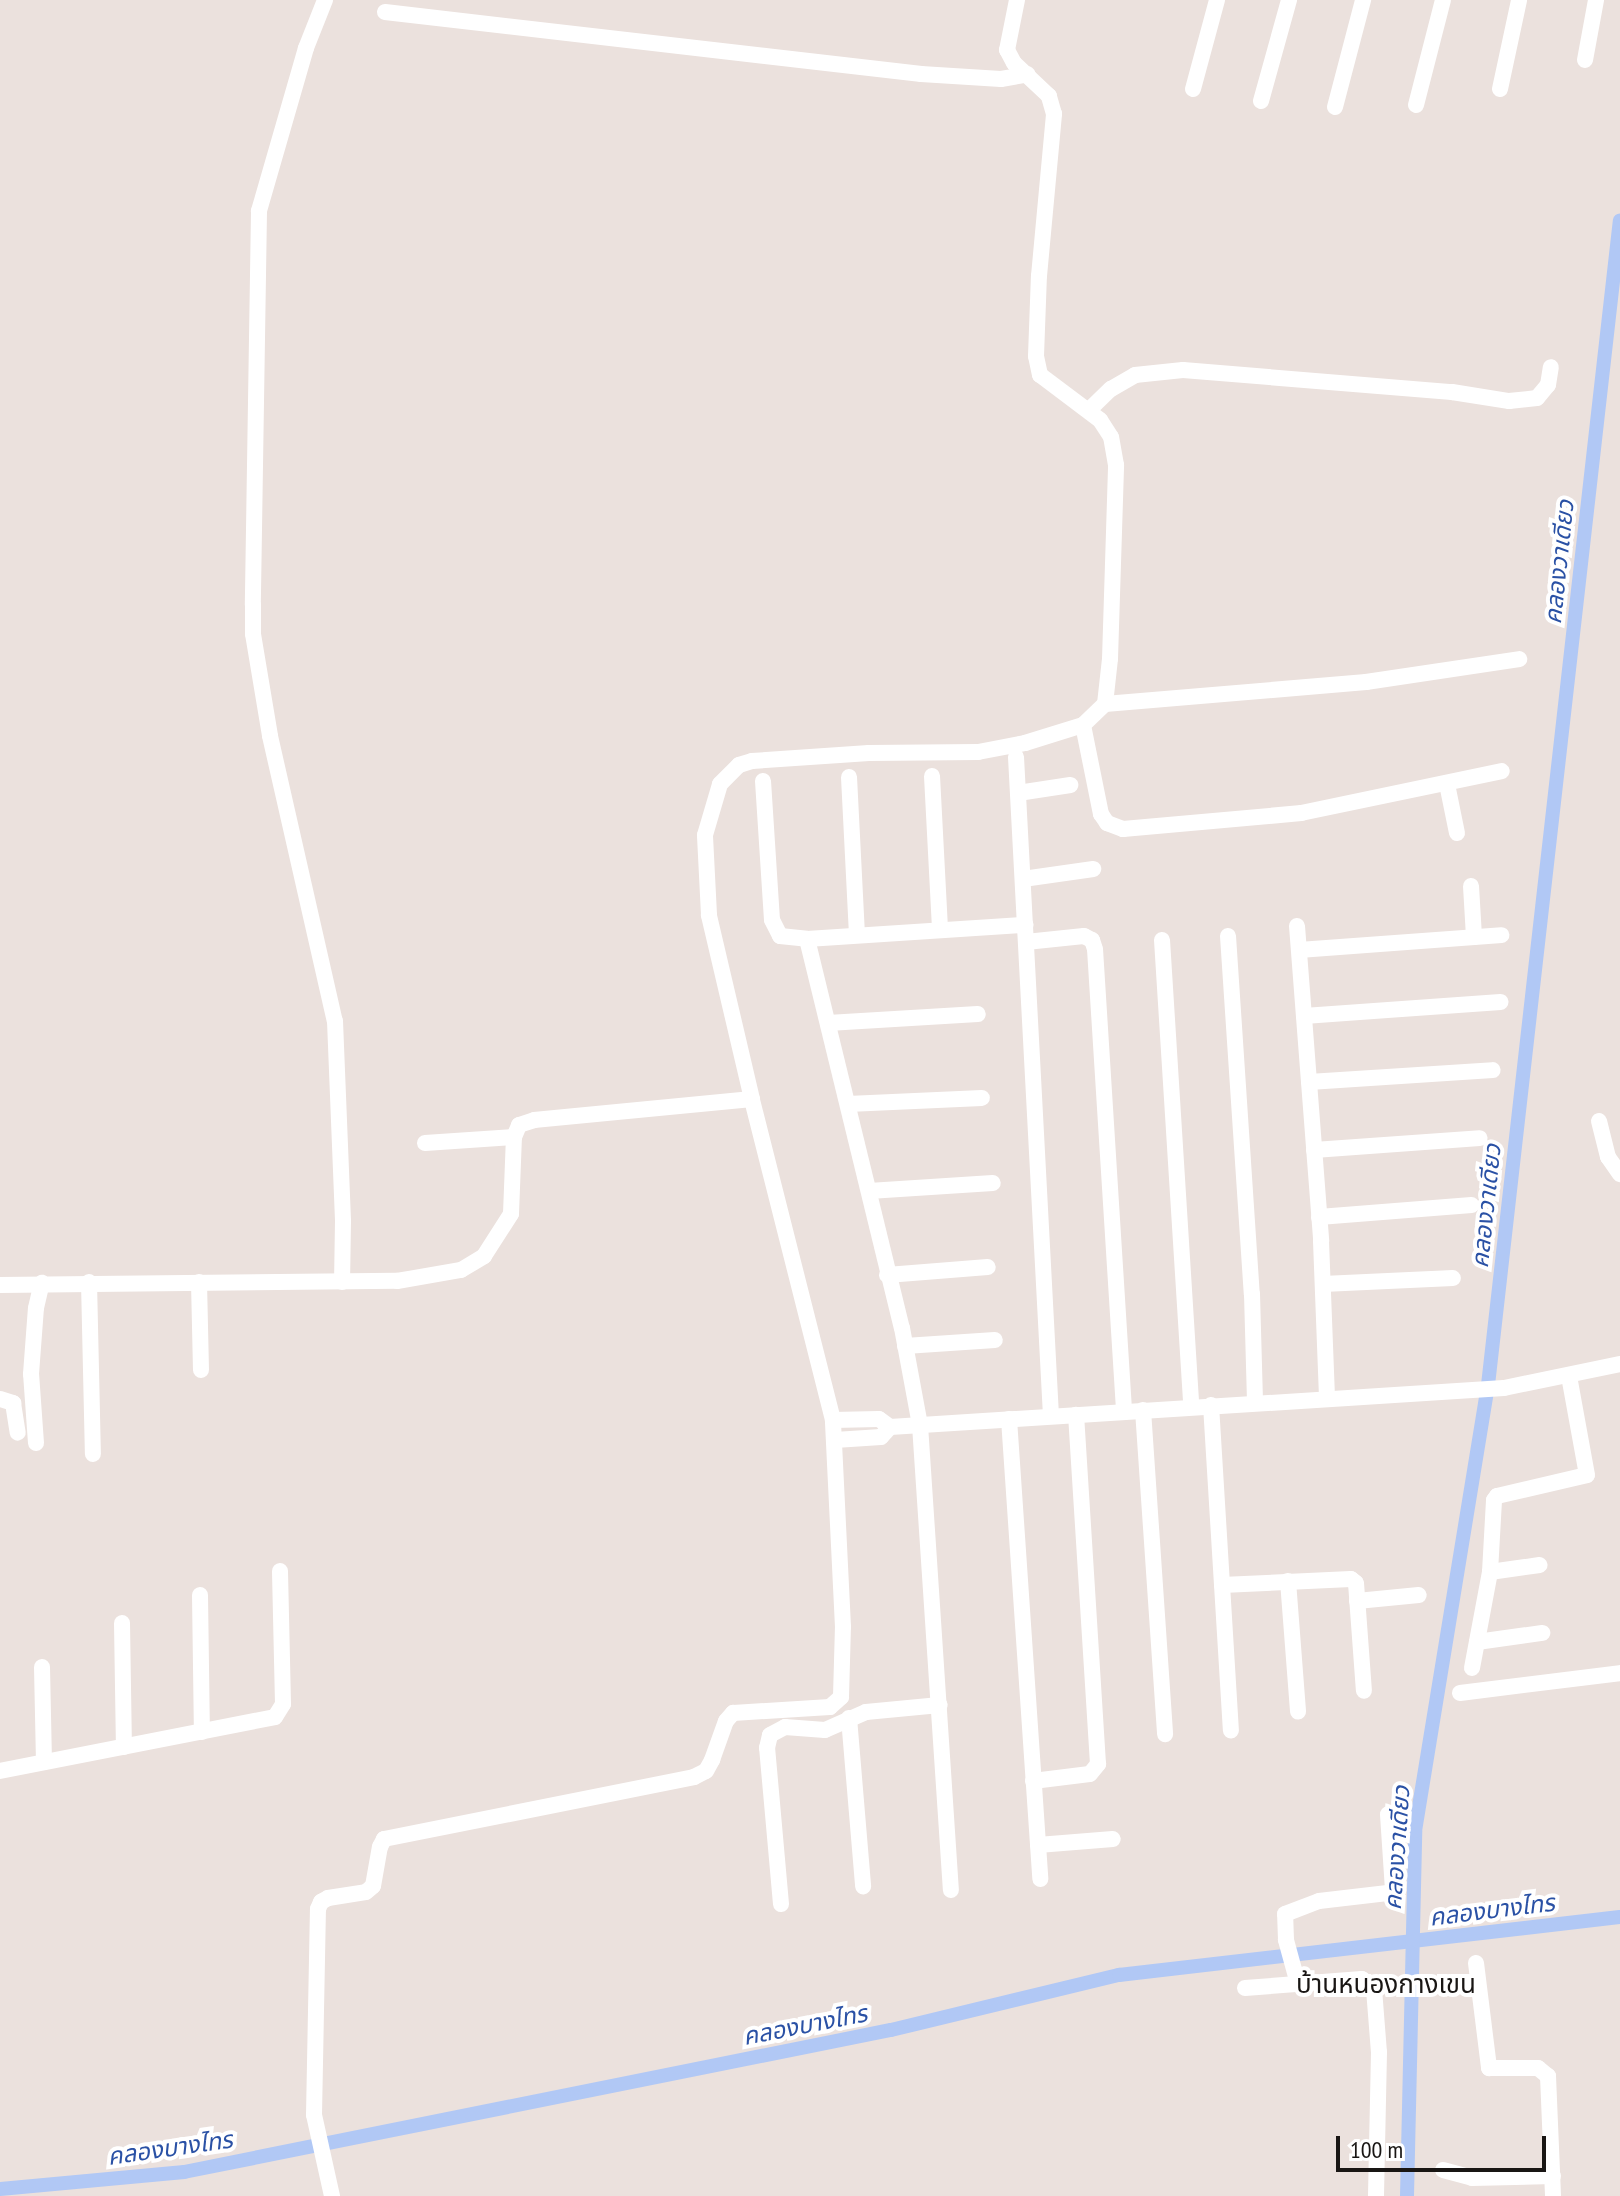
<!DOCTYPE html>
<html>
<head>
<meta charset="utf-8">
<style>
  body { margin:0 }
  #map { position:relative; width:1620px; height:2196px; overflow:hidden; background:#ebe1dd; font-family:"PT Sans Narrow","Noto Sans Thai",sans-serif }
  div>[style] { position:absolute }
  .canal>* { height:14px; margin:-7px; padding:0 7px; transform-origin:7px; border-radius:7px; background:#b1c8f5 }
  .street>* { height:16px; margin:-8px; padding:0 8px; transform-origin:8px; border-radius:8px; background:#fff }
  span { translate:-50% -50%; white-space:nowrap; text-align:center; line-height:1.15; -webkit-text-stroke:8px #fff; paint-order:stroke }
  .water-label { font-size:24px; color:#2a51a5; font-style:italic }
  .quarter-label { font-size:26px; color:#191614 }
  .scale { position:absolute; left:1336px; top:2136px; width:210px; height:36px; box-sizing:border-box; border:4px solid #191614; border-top:0; padding-left:10px; font-size:24px; line-height:28px; white-space:nowrap; color:#191614; -webkit-text-stroke:6px #fff; paint-order:stroke }
</style>
</head>
<body>
<div id="map">
  <div class="canal">
    <i style="left:0;top:2189px;width:185px;rotate:-5.3deg"></i>
    <i style="left:184px;top:2172px;width:721px;rotate:-11.36deg"></i>
    <i style="left:891px;top:2030px;width:235px;rotate:-13.6deg"></i>
    <i style="left:1119px;top:1975px;width:504px;rotate:-6.6deg"></i>
    <i style="left:1407px;top:2196px;width:365px;rotate:-88.7deg"></i>
    <i style="left:1415px;top:1831px;width:452px;rotate:-80.7deg"></i>
    <i style="left:1488px;top:1385px;width:1172px;rotate:-83.54deg"></i>
  </div>
  <div class="street">
    <i style="left:325px;top:0;width:52px;rotate:111.6deg"></i>
    <i style="left:306px;top:48px;width:170px;rotate:106.1deg"></i>
    <i style="left:259px;top:211px;width:394px;rotate:90.9deg"></i>
    <i style="left:253px;top:605px;width:29px;rotate:90deg"></i>
    <i style="left:253px;top:634px;width:103px;rotate:80.5deg"></i>
    <i style="left:270px;top:736px;width:292px;rotate:77.2deg"></i>
    <i style="left:335px;top:1021px;width:200px;rotate:87.7deg"></i>
    <i style="left:343px;top:1221px;width:61px;rotate:90.9deg"></i>
    <i style="left:385px;top:12px;width:540px;rotate:6.6deg"></i>
    <i style="left:921px;top:74px;width:80px;rotate:3.6deg"></i>
    <i style="left:1001px;top:79px;width:27px;rotate:-10deg"></i>
    <i style="left:1585px;top:60px;width:61px;rotate:-79.6deg"></i>
    <i style="left:1193px;top:89px;width:92px;rotate:-74.9deg"></i>
    <i style="left:1500px;top:89px;width:91px;rotate:-77.9deg"></i>
    <i style="left:1261px;top:101px;width:105px;rotate:-74.5deg"></i>
    <i style="left:1416px;top:105px;width:108px;rotate:-75.6deg"></i>
    <i style="left:1335px;top:107px;width:111px;rotate:-75.3deg"></i>
    <i style="left:1090px;top:409px;width:29px;rotate:-44deg"></i>
    <i style="left:1111px;top:389px;width:28px;rotate:-30deg"></i>
    <i style="left:1135px;top:375px;width:48px;rotate:-5.9deg"></i>
    <i style="left:1183px;top:370px;width:270px;rotate:4.7deg"></i>
    <i style="left:1452px;top:392px;width:58px;rotate:9deg"></i>
    <i style="left:1509px;top:401px;width:28px;rotate:-6deg"></i>
    <i style="left:1537px;top:398px;width:17px;rotate:-50deg"></i>
    <i style="left:1548px;top:385px;width:18px;rotate:-81deg"></i>
    <i style="left:1105px;top:704px;width:262px;rotate:-4.8deg"></i>
    <i style="left:1366px;top:682px;width:155px;rotate:-8.5deg"></i>
    <i style="left:1083px;top:725px;width:91px;rotate:78.6deg"></i>
    <i style="left:1101px;top:814px;width:11px;rotate:56deg"></i>
    <i style="left:1107px;top:823px;width:17px;rotate:21deg"></i>
    <i style="left:1123px;top:829px;width:179px;rotate:-5.1deg"></i>
    <i style="left:1301px;top:813px;width:205px;rotate:-11.8deg"></i>
    <i style="left:1016px;top:757px;width:660px;rotate:86.96deg"></i>
    <i style="left:932px;top:776px;width:154px;rotate:87deg"></i>
    <i style="left:849px;top:777px;width:158px;rotate:87.1deg"></i>
    <i style="left:763px;top:781px;width:139px;rotate:86.3deg"></i>
    <i style="left:772px;top:920px;width:18px;rotate:63deg"></i>
    <i style="left:780px;top:936px;width:27px;rotate:6deg"></i>
    <i style="left:807px;top:939px;width:219px;rotate:-3.7deg"></i>
    <i style="left:1447px;top:784px;width:50px;rotate:78.5deg"></i>
    <i style="left:1018px;top:793px;width:53px;rotate:-8.7deg"></i>
    <i style="left:1023px;top:879px;width:71px;rotate:-8.1deg"></i>
    <i style="left:1471px;top:886px;width:51px;rotate:86.6deg"></i>
    <i style="left:1297px;top:926px;width:316px;rotate:85.6deg"></i>
    <i style="left:1321px;top:1241px;width:157px;rotate:87.8deg"></i>
    <i style="left:1228px;top:936px;width:359px;rotate:86.2deg"></i>
    <i style="left:1252px;top:1294px;width:108px;rotate:88.4deg"></i>
    <i style="left:807px;top:939px;width:400px;rotate:76.3deg"></i>
    <i style="left:902px;top:1328px;width:99px;rotate:79.5deg"></i>
    <i style="left:920px;top:1425px;width:466px;rotate:86.2deg"></i>
    <i style="left:1162px;top:940px;width:467px;rotate:86.4deg"></i>
    <i style="left:1026px;top:942px;width:58px;rotate:-5.9deg"></i>
    <i style="left:1084px;top:936px;width:9px;rotate:27deg"></i>
    <i style="left:1092px;top:940px;width:9px;rotate:72deg"></i>
    <i style="left:1095px;top:949px;width:464px;rotate:86.4deg"></i>
    <i style="left:1299px;top:950px;width:203px;rotate:-4.2deg"></i>
    <i style="left:1304px;top:1016px;width:197px;rotate:-4.1deg"></i>
    <i style="left:828px;top:1023px;width:150px;rotate:-3.4deg"></i>
    <i style="left:1309px;top:1082px;width:184px;rotate:-3.7deg"></i>
    <i style="left:848px;top:1104px;width:134px;rotate:-2.6deg"></i>
    <i style="left:1599px;top:1121px;width:37px;rotate:76deg"></i>
    <i style="left:1608px;top:1157px;width:21px;rotate:55deg"></i>
    <i style="left:425px;top:1143px;width:89px;rotate:-3.9deg"></i>
    <i style="left:1314px;top:1150px;width:166px;rotate:-4.1deg"></i>
    <i style="left:869px;top:1191px;width:124px;rotate:-3.7deg"></i>
    <i style="left:1319px;top:1217px;width:153px;rotate:-4.5deg"></i>
    <i style="left:887px;top:1275px;width:101px;rotate:-4.5deg"></i>
    <i style="left:89px;top:1282px;width:172px;rotate:88.7deg"></i>
    <i style="left:199px;top:1282px;width:88px;rotate:88.7deg"></i>
    <i style="left:1323px;top:1284px;width:130px;rotate:-2.6deg"></i>
    <i style="left:0;top:1285px;width:397px;rotate:-0.6deg"></i>
    <i style="left:397px;top:1281px;width:65px;rotate:-9.8deg"></i>
    <i style="left:461px;top:1270px;width:27px;rotate:-31deg"></i>
    <i style="left:484px;top:1256px;width:50px;rotate:-57.3deg"></i>
    <i style="left:511px;top:1214px;width:77px;rotate:-87.8deg"></i>
    <i style="left:514px;top:1137px;width:13px;rotate:-67deg"></i>
    <i style="left:519px;top:1125px;width:16px;rotate:-18deg"></i>
    <i style="left:534px;top:1120px;width:219px;rotate:-5.5deg"></i>
    <i style="left:905px;top:1346px;width:90px;rotate:-3.8deg"></i>
    <i style="left:0;top:1399px;width:14px;rotate:17deg"></i>
    <i style="left:13px;top:1403px;width:30px;rotate:81deg"></i>
    <i style="left:1211px;top:1405px;width:326px;rotate:86.5deg"></i>
    <i style="left:1143px;top:1410px;width:325px;rotate:86.1deg"></i>
    <i style="left:1009px;top:1419px;width:461px;rotate:86.1deg"></i>
    <i style="left:833px;top:1420px;width:46px;rotate:-1.2deg"></i>
    <i style="left:879px;top:1419px;width:14px;rotate:36deg"></i>
    <i style="left:890px;top:1427px;width:615px;rotate:-3.63deg"></i>
    <i style="left:1504px;top:1388px;width:118px;rotate:-11.7deg"></i>
    <i style="left:835px;top:1440px;width:46px;rotate:-3.7deg"></i>
    <i style="left:881px;top:1437px;width:13px;rotate:-48deg"></i>
    <i style="left:36px;top:1443px;width:69px;rotate:-94.1deg"></i>
    <i style="left:31px;top:1374px;width:66px;rotate:-85.7deg"></i>
    <i style="left:36px;top:1308px;width:26px;rotate:-77deg"></i>
    <i style="left:1490px;top:1572px;width:50px;rotate:-8deg"></i>
    <i style="left:1288px;top:1581px;width:131px;rotate:85.6deg"></i>
    <i style="left:1222px;top:1585px;width:129px;rotate:-2.7deg"></i>
    <i style="left:1351px;top:1579px;width:6px;rotate:39deg"></i>
    <i style="left:1356px;top:1583px;width:108px;rotate:85.8deg"></i>
    <i style="left:200px;top:1595px;width:137px;rotate:89.2deg"></i>
    <i style="left:1357px;top:1601px;width:62px;rotate:-5.5deg"></i>
    <i style="left:122px;top:1623px;width:124px;rotate:89.1deg"></i>
    <i style="left:1477px;top:1642px;width:66px;rotate:-7.9deg"></i>
    <i style="left:42px;top:1667px;width:95px;rotate:88.8deg"></i>
    <i style="left:1472px;top:1668px;width:98px;rotate:-79.4deg"></i>
    <i style="left:1490px;top:1572px;width:72px;rotate:-86.8deg"></i>
    <i style="left:1494px;top:1500px;width:5px;rotate:-53deg"></i>
    <i style="left:1497px;top:1496px;width:92px;rotate:-13.1deg"></i>
    <i style="left:1587px;top:1475px;width:101px;rotate:-100.3deg"></i>
    <i style="left:1460px;top:1693px;width:161px;rotate:-7.1deg"></i>
    <i style="left:849px;top:1718px;width:169px;rotate:85.2deg"></i>
    <i style="left:0;top:1771px;width:280px;rotate:-11.1deg"></i>
    <i style="left:275px;top:1717px;width:15px;rotate:-58deg"></i>
    <i style="left:283px;top:1704px;width:133px;rotate:-91.3deg"></i>
    <i style="left:1033px;top:1781px;width:57px;rotate:-7deg"></i>
    <i style="left:1090px;top:1774px;width:13px;rotate:-51deg"></i>
    <i style="left:1098px;top:1764px;width:350px;rotate:-93.6deg"></i>
    <i style="left:1038px;top:1845px;width:75px;rotate:-4.6deg"></i>
    <i style="left:781px;top:1904px;width:157px;rotate:-95.1deg"></i>
    <i style="left:767px;top:1748px;width:13px;rotate:-77deg"></i>
    <i style="left:770px;top:1735px;width:17px;rotate:-28deg"></i>
    <i style="left:785px;top:1727px;width:40px;rotate:4.3deg"></i>
    <i style="left:825px;top:1730px;width:45px;rotate:-23.7deg"></i>
    <i style="left:866px;top:1712px;width:74px;rotate:-5.4deg"></i>
    <i style="left:1476px;top:1963px;width:106px;rotate:82.9deg"></i>
    <i style="left:1489px;top:2068px;width:49px"></i>
    <i style="left:1538px;top:2068px;width:13px;rotate:39deg"></i>
    <i style="left:1548px;top:2076px;width:120px;rotate:87.6deg"></i>
    <i style="left:1298px;top:1984px;width:46px;rotate:-105.3deg"></i>
    <i style="left:1286px;top:1940px;width:26px;rotate:-92deg"></i>
    <i style="left:1285px;top:1914px;width:36px;rotate:-21deg"></i>
    <i style="left:1319px;top:1901px;width:69px;rotate:-6.6deg"></i>
    <i style="left:1388px;top:1893px;width:6px;rotate:-31deg"></i>
    <i style="left:1393px;top:1890px;width:76px;rotate:-93.8deg"></i>
    <i style="left:1245px;top:1988px;width:117px;rotate:-4.4deg"></i>
    <i style="left:1362px;top:1979px;width:16px;rotate:40deg"></i>
    <i style="left:1374px;top:1989px;width:63px;rotate:85.5deg"></i>
    <i style="left:1379px;top:2052px;width:144px;rotate:91.2deg"></i>
    <i style="left:1443px;top:2170px;width:30px;rotate:15deg"></i>
    <i style="left:1472px;top:2178px;width:81px;rotate:-1.4deg"></i>
    <i style="left:332px;top:2196px;width:83px;rotate:-102.5deg"></i>
    <i style="left:314px;top:2115px;width:206px;rotate:-88.9deg"></i>
    <i style="left:318px;top:1909px;width:8px;rotate:-67deg"></i>
    <i style="left:321px;top:1902px;width:8px;rotate:-30deg"></i>
    <i style="left:328px;top:1898px;width:38px;rotate:-9deg"></i>
    <i style="left:366px;top:1892px;width:9px;rotate:-41deg"></i>
    <i style="left:373px;top:1886px;width:40px;rotate:-80deg"></i>
    <i style="left:380px;top:1847px;width:9px;rotate:-63deg"></i>
    <i style="left:384px;top:1839px;width:316px;rotate:-11.3deg"></i>
    <i style="left:694px;top:1777px;width:13px;rotate:-27deg"></i>
    <i style="left:706px;top:1771px;width:13px;rotate:-61deg"></i>
    <i style="left:712px;top:1760px;width:41px;rotate:-70.3deg"></i>
    <i style="left:726px;top:1721px;width:11px;rotate:-49deg"></i>
    <i style="left:733px;top:1713px;width:97px;rotate:-3.5deg"></i>
    <i style="left:830px;top:1707px;width:15px;rotate:-42deg"></i>
    <i style="left:841px;top:1697px;width:70px;rotate:-88.4deg"></i>
    <i style="left:843px;top:1627px;width:207px;rotate:-92.8deg"></i>
    <i style="left:833px;top:1420px;width:331px;rotate:-104.2deg"></i>
    <i style="left:752px;top:1099px;width:189px;rotate:-103.2deg"></i>
    <i style="left:709px;top:915px;width:80px;rotate:-92.9deg"></i>
    <i style="left:705px;top:835px;width:53px;rotate:-73.6deg"></i>
    <i style="left:720px;top:784px;width:27px;rotate:-45deg"></i>
    <i style="left:739px;top:765px;width:14px;rotate:-17deg"></i>
    <i style="left:752px;top:761px;width:117px;rotate:-3.9deg"></i>
    <i style="left:869px;top:753px;width:109px;rotate:-0.5deg"></i>
    <i style="left:978px;top:752px;width:48px;rotate:-10.8deg"></i>
    <i style="left:1025px;top:743px;width:61px;rotate:-17.2deg"></i>
    <i style="left:1083px;top:725px;width:30px;rotate:-44deg"></i>
    <i style="left:1105px;top:704px;width:45px;rotate:-83.7deg"></i>
    <i style="left:1110px;top:659px;width:194px;rotate:-88.2deg"></i>
    <i style="left:1116px;top:465px;width:28px;rotate:-100deg"></i>
    <i style="left:1111px;top:437px;width:20px;rotate:-123deg"></i>
    <i style="left:1100px;top:420px;width:75px;rotate:-143.1deg"></i>
    <i style="left:1040px;top:375px;width:19px;rotate:-102deg"></i>
    <i style="left:1036px;top:356px;width:80px;rotate:-87.9deg"></i>
    <i style="left:1039px;top:276px;width:163px;rotate:-84.7deg"></i>
    <i style="left:1054px;top:114px;width:19px;rotate:-106deg"></i>
    <i style="left:1049px;top:96px;width:48px;rotate:-136.7deg"></i>
    <i style="left:1014px;top:63px;width:15px;rotate:-118deg"></i>
    <i style="left:1007px;top:50px;width:51px;rotate:-78.7deg"></i>
  </div>
  <div class="water-label">
    <span style="left:1559px;top:562px;rotate:-84deg">คลองวาเดียว</span>
    <span style="left:1486px;top:1206px;rotate:-84deg">คลองวาเดียว</span>
    <span style="left:1397px;top:1848px;rotate:-86deg">คลองวาเดียว</span>
    <span style="left:1492px;top:1910px;rotate:-7deg">คลองบางไทร</span>
    <span style="left:805px;top:2025px;rotate:-11deg">คลองบางไทร</span>
    <span style="left:170px;top:2148px;rotate:-8deg">คลองบางไทร</span>
  </div>
  <div class="quarter-label">
    <span style="left:1386px;top:1984px">บ้านหนองกางเขน</span>
  </div>
  <div class="scale">100 m</div>
</div>
</body>
</html>
